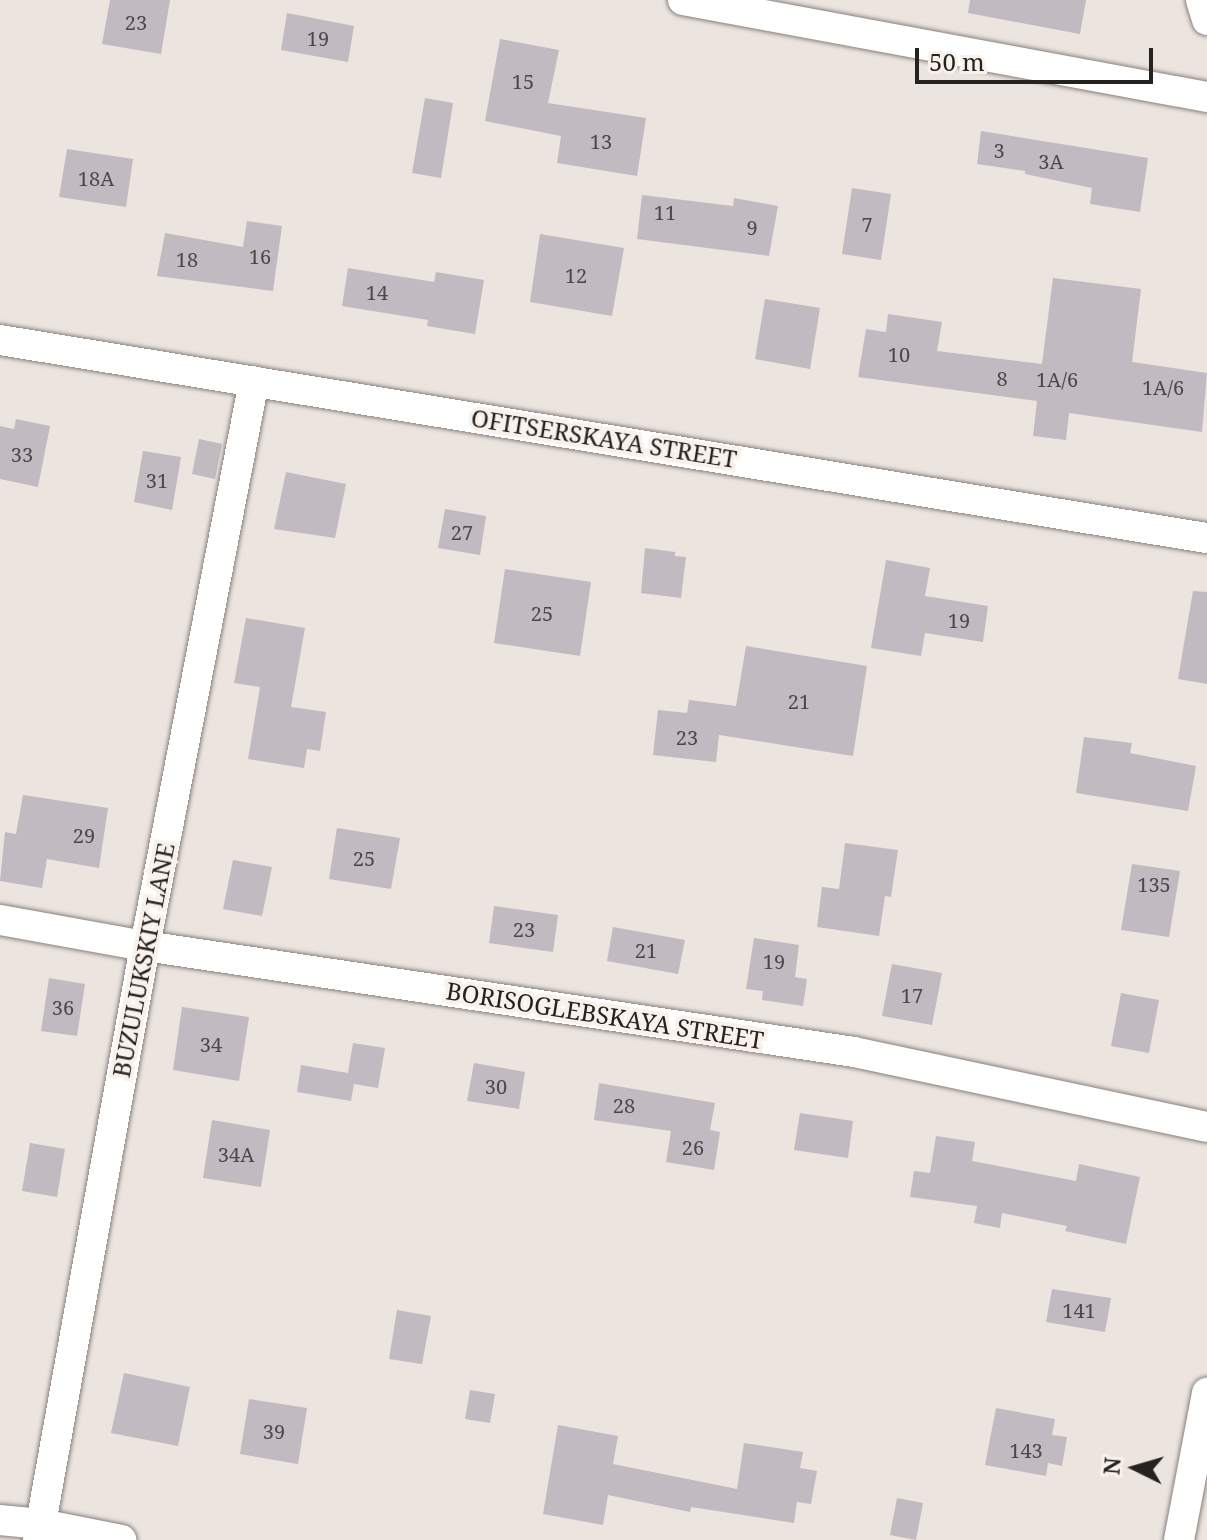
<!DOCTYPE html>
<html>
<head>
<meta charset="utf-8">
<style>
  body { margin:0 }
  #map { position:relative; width:1207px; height:1540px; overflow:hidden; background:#ece4df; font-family:"Noto Serif",serif }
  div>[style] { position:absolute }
  .building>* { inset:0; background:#c1bac0 }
  .roads { filter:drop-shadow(0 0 2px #89817d) drop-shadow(0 0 2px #89817d) }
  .minor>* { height:30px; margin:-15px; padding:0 15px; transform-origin:15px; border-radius:15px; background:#fff }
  span { translate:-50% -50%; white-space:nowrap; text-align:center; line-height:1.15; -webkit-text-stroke:8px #f9f1ec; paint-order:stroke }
  .number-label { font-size:20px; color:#4c4848 }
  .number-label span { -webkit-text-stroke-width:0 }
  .street-label { font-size:24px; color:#252220 }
  .north { position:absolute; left:1095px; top:1428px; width:80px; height:80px; -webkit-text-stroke:6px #f9f1ec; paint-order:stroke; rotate:275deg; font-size:22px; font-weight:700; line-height:32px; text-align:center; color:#252220 }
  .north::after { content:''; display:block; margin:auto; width:28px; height:36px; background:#252220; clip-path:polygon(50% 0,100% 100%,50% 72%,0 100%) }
  .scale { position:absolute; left:915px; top:48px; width:238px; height:36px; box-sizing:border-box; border:4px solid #252220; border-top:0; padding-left:10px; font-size:24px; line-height:28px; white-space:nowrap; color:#252220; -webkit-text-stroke:6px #f9f1ec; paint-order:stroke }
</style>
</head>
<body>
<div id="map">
  <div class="building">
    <i style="clip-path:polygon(110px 0,170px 0,161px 54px,102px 44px)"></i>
    <i style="clip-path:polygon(970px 0,1086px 0,1080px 34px,968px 13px)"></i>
    <i style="clip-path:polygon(287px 13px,354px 26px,348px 62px,281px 50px)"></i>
    <i style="clip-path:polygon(500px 39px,559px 50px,548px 103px,646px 118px,637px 176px,557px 163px,561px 136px,485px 121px)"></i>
    <i style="clip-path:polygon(425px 98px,453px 103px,441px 178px,412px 173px)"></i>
    <i style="clip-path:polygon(981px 131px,1148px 158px,1140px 212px,1090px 204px,1092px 188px,1025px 174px,1025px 171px,977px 164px)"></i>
    <i style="clip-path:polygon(67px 149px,133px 159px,126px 207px,59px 197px)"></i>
    <i style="clip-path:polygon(852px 188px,891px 194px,881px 260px,842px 254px)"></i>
    <i style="clip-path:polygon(642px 195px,733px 206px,734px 198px,778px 206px,769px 256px,637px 239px)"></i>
    <i style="clip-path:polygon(247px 221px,282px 226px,273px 291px,157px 276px,165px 233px,243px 247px)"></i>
    <i style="clip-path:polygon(540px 234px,624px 248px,612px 316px,530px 302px)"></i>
    <i style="clip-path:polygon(348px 268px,434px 282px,436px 272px,484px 280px,475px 334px,427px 326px,428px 320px,342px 306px)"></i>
    <i style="clip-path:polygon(1053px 278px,1141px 289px,1132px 362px,1207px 373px,1202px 432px,1069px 413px,1066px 440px,1033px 436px,1037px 401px,858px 377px,866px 329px,886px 332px,888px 314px,942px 322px,937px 351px,1042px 364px)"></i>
    <i style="clip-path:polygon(765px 299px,820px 308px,810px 369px,755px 359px)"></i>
    <i style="clip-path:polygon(16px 419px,50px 426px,38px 487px,0 479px,0 426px,14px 429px)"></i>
    <i style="clip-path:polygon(199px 439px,222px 444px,215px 479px,192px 474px)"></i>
    <i style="clip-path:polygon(143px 451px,181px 457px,172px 510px,134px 502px)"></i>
    <i style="clip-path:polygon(286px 472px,346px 484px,335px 538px,274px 529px)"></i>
    <i style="clip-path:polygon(445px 509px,486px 516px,480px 555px,438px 548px)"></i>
    <i style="clip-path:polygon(645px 548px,675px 552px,675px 556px,686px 557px,681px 598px,641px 593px)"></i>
    <i style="clip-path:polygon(886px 560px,930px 568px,925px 596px,988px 606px,983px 642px,925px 633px,921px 656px,871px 648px)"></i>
    <i style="clip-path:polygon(505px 569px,591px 582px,580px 656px,494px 643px)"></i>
    <i style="clip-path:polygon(1193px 591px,1207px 592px,1207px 684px,1178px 679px)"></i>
    <i style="clip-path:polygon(246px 618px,305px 628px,291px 707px,326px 712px,320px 751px,307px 749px,304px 768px,248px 759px,260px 687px,234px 683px)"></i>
    <i style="clip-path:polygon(746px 646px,867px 666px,853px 756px,719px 735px,716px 762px,653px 755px,658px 710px,687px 713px,689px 700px,736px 706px)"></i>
    <i style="clip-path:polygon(1084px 737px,1132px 743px,1130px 753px,1196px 766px,1188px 811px,1076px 793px)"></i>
    <i style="clip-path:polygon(23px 795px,108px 808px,99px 868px,47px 859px,42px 888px,0 881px,5px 832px,16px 834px)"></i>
    <i style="clip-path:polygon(337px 828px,400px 838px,391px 889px,329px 879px)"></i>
    <i style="clip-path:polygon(845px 843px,898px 850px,891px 897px,885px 896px,879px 936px,817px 927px,822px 887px,839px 889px)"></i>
    <i style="clip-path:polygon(233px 860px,272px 867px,262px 916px,223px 909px)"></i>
    <i style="clip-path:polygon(1132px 864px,1180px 871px,1169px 937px,1121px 930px)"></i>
    <i style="clip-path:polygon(494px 906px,558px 915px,553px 952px,489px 943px)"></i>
    <i style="clip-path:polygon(613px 927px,685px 940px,678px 974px,607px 961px)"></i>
    <i style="clip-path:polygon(754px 938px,799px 945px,795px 977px,807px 979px,803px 1006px,762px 1000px,763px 991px,746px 989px)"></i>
    <i style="clip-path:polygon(892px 964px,942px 973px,932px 1025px,882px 1016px)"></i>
    <i style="clip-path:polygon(49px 978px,85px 984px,77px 1036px,41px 1031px)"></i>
    <i style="clip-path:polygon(1121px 993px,1159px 1000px,1149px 1053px,1111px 1046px)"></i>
    <i style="clip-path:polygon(182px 1007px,249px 1017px,239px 1081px,173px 1070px)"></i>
    <i style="clip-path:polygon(353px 1043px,385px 1048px,378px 1088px,354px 1084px,351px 1101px,297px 1092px,301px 1065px,348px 1073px)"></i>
    <i style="clip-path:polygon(474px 1063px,525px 1072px,519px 1109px,467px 1101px)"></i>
    <i style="clip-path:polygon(599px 1083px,715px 1103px,710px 1130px,720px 1132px,714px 1170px,666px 1162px,671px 1131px,594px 1120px)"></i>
    <i style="clip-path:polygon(800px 1113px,853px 1121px,848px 1158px,794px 1150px)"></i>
    <i style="clip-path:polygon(212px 1120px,270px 1130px,261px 1187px,203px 1178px)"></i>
    <i style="clip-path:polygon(936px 1136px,975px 1142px,972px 1161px,1076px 1181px,1079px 1164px,1140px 1177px,1126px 1244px,1065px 1231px,1067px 1226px,1002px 1213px,1000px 1228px,974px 1223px,977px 1206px,910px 1197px,914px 1171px,930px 1173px)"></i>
    <i style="clip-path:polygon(30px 1143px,65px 1149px,57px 1197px,22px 1191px)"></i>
    <i style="clip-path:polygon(1052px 1289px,1111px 1298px,1105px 1332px,1046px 1322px)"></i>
    <i style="clip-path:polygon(397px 1310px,431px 1316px,422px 1364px,389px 1359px)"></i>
    <i style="clip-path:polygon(124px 1373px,190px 1387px,178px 1446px,111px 1433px)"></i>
    <i style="clip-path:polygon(470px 1390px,495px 1394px,490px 1423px,465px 1419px)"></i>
    <i style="clip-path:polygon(249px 1399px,307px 1408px,298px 1464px,240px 1454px)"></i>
    <i style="clip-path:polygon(996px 1408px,1055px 1419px,1052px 1435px,1067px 1437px,1062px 1466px,1048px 1463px,1046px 1476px,985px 1465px)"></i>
    <i style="clip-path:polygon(558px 1425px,618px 1436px,613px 1464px,737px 1489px,744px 1443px,803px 1452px,800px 1468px,817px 1471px,811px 1504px,797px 1502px,794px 1523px,691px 1507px,690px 1512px,608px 1495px,603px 1525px,543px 1514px)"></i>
    <i style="clip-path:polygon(897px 1498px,923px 1503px,916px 1540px,890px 1535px)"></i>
  </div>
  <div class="roads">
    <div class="minor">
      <i style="left:683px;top:0;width:533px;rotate:10.49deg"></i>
      <i style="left:1201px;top:0;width:21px;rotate:73deg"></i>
      <i style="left:0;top:340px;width:1223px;rotate:9.32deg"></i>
      <i style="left:0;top:920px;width:147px;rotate:10.2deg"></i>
      <i style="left:145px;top:946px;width:717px;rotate:8.5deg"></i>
      <i style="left:854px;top:1052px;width:361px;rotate:12deg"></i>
      <i style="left:0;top:1520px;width:41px;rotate:5.6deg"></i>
      <i style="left:41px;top:1524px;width:82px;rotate:11.3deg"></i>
      <i style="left:38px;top:1540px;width:604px;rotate:-79.79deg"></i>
      <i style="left:145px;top:946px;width:575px;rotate:-79.08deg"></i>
      <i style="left:1179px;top:1540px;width:150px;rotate:-79.2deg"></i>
    </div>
  </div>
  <div class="number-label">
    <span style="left:136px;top:22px">23</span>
    <span style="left:318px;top:38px">19</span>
    <span style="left:523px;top:81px">15</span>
    <span style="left:601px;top:141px">13</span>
    <span style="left:999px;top:150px">3</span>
    <span style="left:1051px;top:161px">3А</span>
    <span style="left:96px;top:178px">18А</span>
    <span style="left:665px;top:212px">11</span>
    <span style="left:867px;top:224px">7</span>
    <span style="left:752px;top:227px">9</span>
    <span style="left:260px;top:256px">16</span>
    <span style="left:187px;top:259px">18</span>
    <span style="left:576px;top:275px">12</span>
    <span style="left:377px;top:292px">14</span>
    <span style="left:899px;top:354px">10</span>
    <span style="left:1002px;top:378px">8</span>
    <span style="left:1057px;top:379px">1А/6</span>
    <span style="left:1163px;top:387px">1А/6</span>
    <span style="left:22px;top:454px">33</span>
    <span style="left:157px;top:480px">31</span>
    <span style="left:462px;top:532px">27</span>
    <span style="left:542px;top:613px">25</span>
    <span style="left:959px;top:620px">19</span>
    <span style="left:799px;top:701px">21</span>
    <span style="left:687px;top:737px">23</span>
    <span style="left:84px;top:835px">29</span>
    <span style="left:364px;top:858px">25</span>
    <span style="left:1154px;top:884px">135</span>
    <span style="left:524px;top:929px">23</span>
    <span style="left:646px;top:950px">21</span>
    <span style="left:774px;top:961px">19</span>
    <span style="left:912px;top:995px">17</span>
    <span style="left:63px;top:1007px">36</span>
    <span style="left:211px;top:1044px">34</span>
    <span style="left:496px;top:1086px">30</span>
    <span style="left:624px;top:1105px">28</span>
    <span style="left:693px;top:1147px">26</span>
    <span style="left:236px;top:1154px">34А</span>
    <span style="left:1079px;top:1310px">141</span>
    <span style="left:274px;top:1431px">39</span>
    <span style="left:1026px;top:1450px">143</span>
  </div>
  <div class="street-label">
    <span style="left:604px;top:438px;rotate:9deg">OFITSERSKAYA STREET</span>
    <span style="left:143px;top:960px;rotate:-79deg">BUZULUKSKIY LANE</span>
    <span style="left:605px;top:1015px;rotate:9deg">BORISOGLEBSKAYA STREET</span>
  </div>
  <div class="north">N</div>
  <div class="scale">50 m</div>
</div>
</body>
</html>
